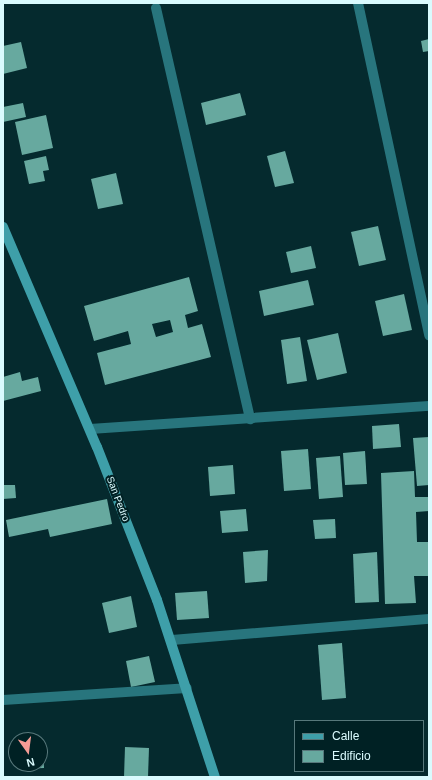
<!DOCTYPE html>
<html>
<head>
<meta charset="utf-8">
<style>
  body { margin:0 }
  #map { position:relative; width:432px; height:780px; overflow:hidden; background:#052a2e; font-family:Helvetica,sans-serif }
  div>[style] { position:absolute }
  .building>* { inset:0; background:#67a99f }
  .minor>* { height:10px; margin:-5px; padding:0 5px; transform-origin:5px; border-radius:5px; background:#28757d }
  .secondary>* { height:10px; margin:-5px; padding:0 5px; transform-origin:5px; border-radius:5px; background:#3e9fa9 }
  span { translate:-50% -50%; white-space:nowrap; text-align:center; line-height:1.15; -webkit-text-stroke:4px #002124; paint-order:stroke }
  .street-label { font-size:10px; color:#dafbfe }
  .frame { position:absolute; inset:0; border:4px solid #dafbfe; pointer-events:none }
  .legend { position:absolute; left:294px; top:720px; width:130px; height:52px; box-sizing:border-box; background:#002124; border:1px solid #57787b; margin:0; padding:5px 7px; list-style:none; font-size:12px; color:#dafbfe }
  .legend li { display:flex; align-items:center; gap:8px; height:20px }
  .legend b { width:20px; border:1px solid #57787b }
  .north { position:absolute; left:8px; top:732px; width:40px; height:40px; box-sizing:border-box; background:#002124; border:1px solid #57787b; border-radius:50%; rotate:166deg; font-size:11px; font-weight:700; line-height:16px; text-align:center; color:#dafbfe }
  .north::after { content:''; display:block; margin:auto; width:14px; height:18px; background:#f59c95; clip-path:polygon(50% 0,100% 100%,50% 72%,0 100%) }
</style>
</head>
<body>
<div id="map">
  <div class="building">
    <i style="clip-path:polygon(429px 39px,429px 51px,423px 52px,421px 41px)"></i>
    <i style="clip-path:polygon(21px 42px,27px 68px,3px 74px,3px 46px)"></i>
    <i style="clip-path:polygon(240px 93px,246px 115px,206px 125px,201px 103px)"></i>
    <i style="clip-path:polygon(23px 103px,26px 117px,3px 122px,3px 107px)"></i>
    <i style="clip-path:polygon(46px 115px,53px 148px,22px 155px,15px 122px)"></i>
    <i style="clip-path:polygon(285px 151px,294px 183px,275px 187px,267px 156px)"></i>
    <i style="clip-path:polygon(46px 156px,49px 170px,43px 171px,45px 181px,29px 184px,24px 161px)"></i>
    <i style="clip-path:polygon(116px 173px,123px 204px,98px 209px,91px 179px)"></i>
    <i style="clip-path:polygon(378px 226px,386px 260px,359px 266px,351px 232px)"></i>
    <i style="clip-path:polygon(311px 246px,316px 268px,291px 273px,286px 252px)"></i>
    <i style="clip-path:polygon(evenodd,189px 277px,198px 311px,185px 315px,188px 328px,202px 324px,211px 357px,105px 385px,97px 353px,131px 344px,128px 331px,94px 341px,84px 306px,189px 277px,170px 320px,173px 332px,156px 337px,152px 324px,170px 320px)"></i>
    <i style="clip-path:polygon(308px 280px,314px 305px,264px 316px,259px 291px)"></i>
    <i style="clip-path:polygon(404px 294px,412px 330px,383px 336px,375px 301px)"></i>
    <i style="clip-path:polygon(338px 333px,347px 373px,317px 380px,307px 340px)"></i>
    <i style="clip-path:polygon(300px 337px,307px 381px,287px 384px,281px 340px)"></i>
    <i style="clip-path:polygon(20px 372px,22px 381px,38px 377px,41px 391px,3px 401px,3px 377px)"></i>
    <i style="clip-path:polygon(399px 424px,401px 447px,373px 449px,372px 426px)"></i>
    <i style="clip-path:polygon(429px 437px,429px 485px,417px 486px,413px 438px)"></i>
    <i style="clip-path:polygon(308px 449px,311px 489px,284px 491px,281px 451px)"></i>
    <i style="clip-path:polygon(365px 451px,367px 484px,345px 485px,343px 453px)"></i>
    <i style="clip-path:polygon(340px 456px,343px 497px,319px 499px,316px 458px)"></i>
    <i style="clip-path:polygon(233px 465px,235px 494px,210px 496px,208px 467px)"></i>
    <i style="clip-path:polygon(414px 471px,415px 497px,429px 497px,429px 511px,416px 512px,417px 542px,429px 542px,429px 576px,414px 576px,416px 603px,385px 604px,381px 473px)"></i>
    <i style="clip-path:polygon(3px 485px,15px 485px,16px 498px,3px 499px)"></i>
    <i style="clip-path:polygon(107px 499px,112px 524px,50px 537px,48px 529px,9px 537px,6px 520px)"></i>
    <i style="clip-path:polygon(246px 509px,248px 531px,222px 533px,220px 511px)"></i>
    <i style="clip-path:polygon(335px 519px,336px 538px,315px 539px,313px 520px)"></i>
    <i style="clip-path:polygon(268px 550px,267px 581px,245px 583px,243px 552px)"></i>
    <i style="clip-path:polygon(377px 552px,379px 602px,355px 603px,353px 554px)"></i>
    <i style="clip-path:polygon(207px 591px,209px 618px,177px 620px,175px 593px)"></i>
    <i style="clip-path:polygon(131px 596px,137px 627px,109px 633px,102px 603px)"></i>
    <i style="clip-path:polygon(342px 643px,346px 698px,322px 700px,318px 645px)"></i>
    <i style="clip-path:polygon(149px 656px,155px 682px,131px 687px,126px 661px)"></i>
    <i style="clip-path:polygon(40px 741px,43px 741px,44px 768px,17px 769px,17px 764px,40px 764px)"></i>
    <i style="clip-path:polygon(125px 747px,149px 748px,148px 777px,124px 777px)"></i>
  </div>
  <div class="minor">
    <i style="left:358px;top:3px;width:340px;rotate:77.9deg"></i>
    <i style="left:156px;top:8px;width:422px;rotate:77.1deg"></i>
    <i style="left:90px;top:429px;width:340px;rotate:-3.9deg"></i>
    <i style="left:172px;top:640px;width:258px;rotate:-4.7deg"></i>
    <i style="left:3px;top:700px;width:184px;rotate:-3.7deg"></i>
  </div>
  <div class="secondary">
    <i style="left:3px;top:227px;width:239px;rotate:66.9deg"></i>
    <i style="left:97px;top:447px;width:164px;rotate:68.6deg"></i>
    <i style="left:157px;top:600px;width:186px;rotate:71.9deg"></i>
  </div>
  <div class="street-label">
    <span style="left:118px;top:499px;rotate:69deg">San Pedro</span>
  </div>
  <div class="frame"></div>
  <ul class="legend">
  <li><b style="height:5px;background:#3e9fa9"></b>Calle</li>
  <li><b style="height:11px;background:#67a99f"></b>Edificio</li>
  </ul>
  <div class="north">N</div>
</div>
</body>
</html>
